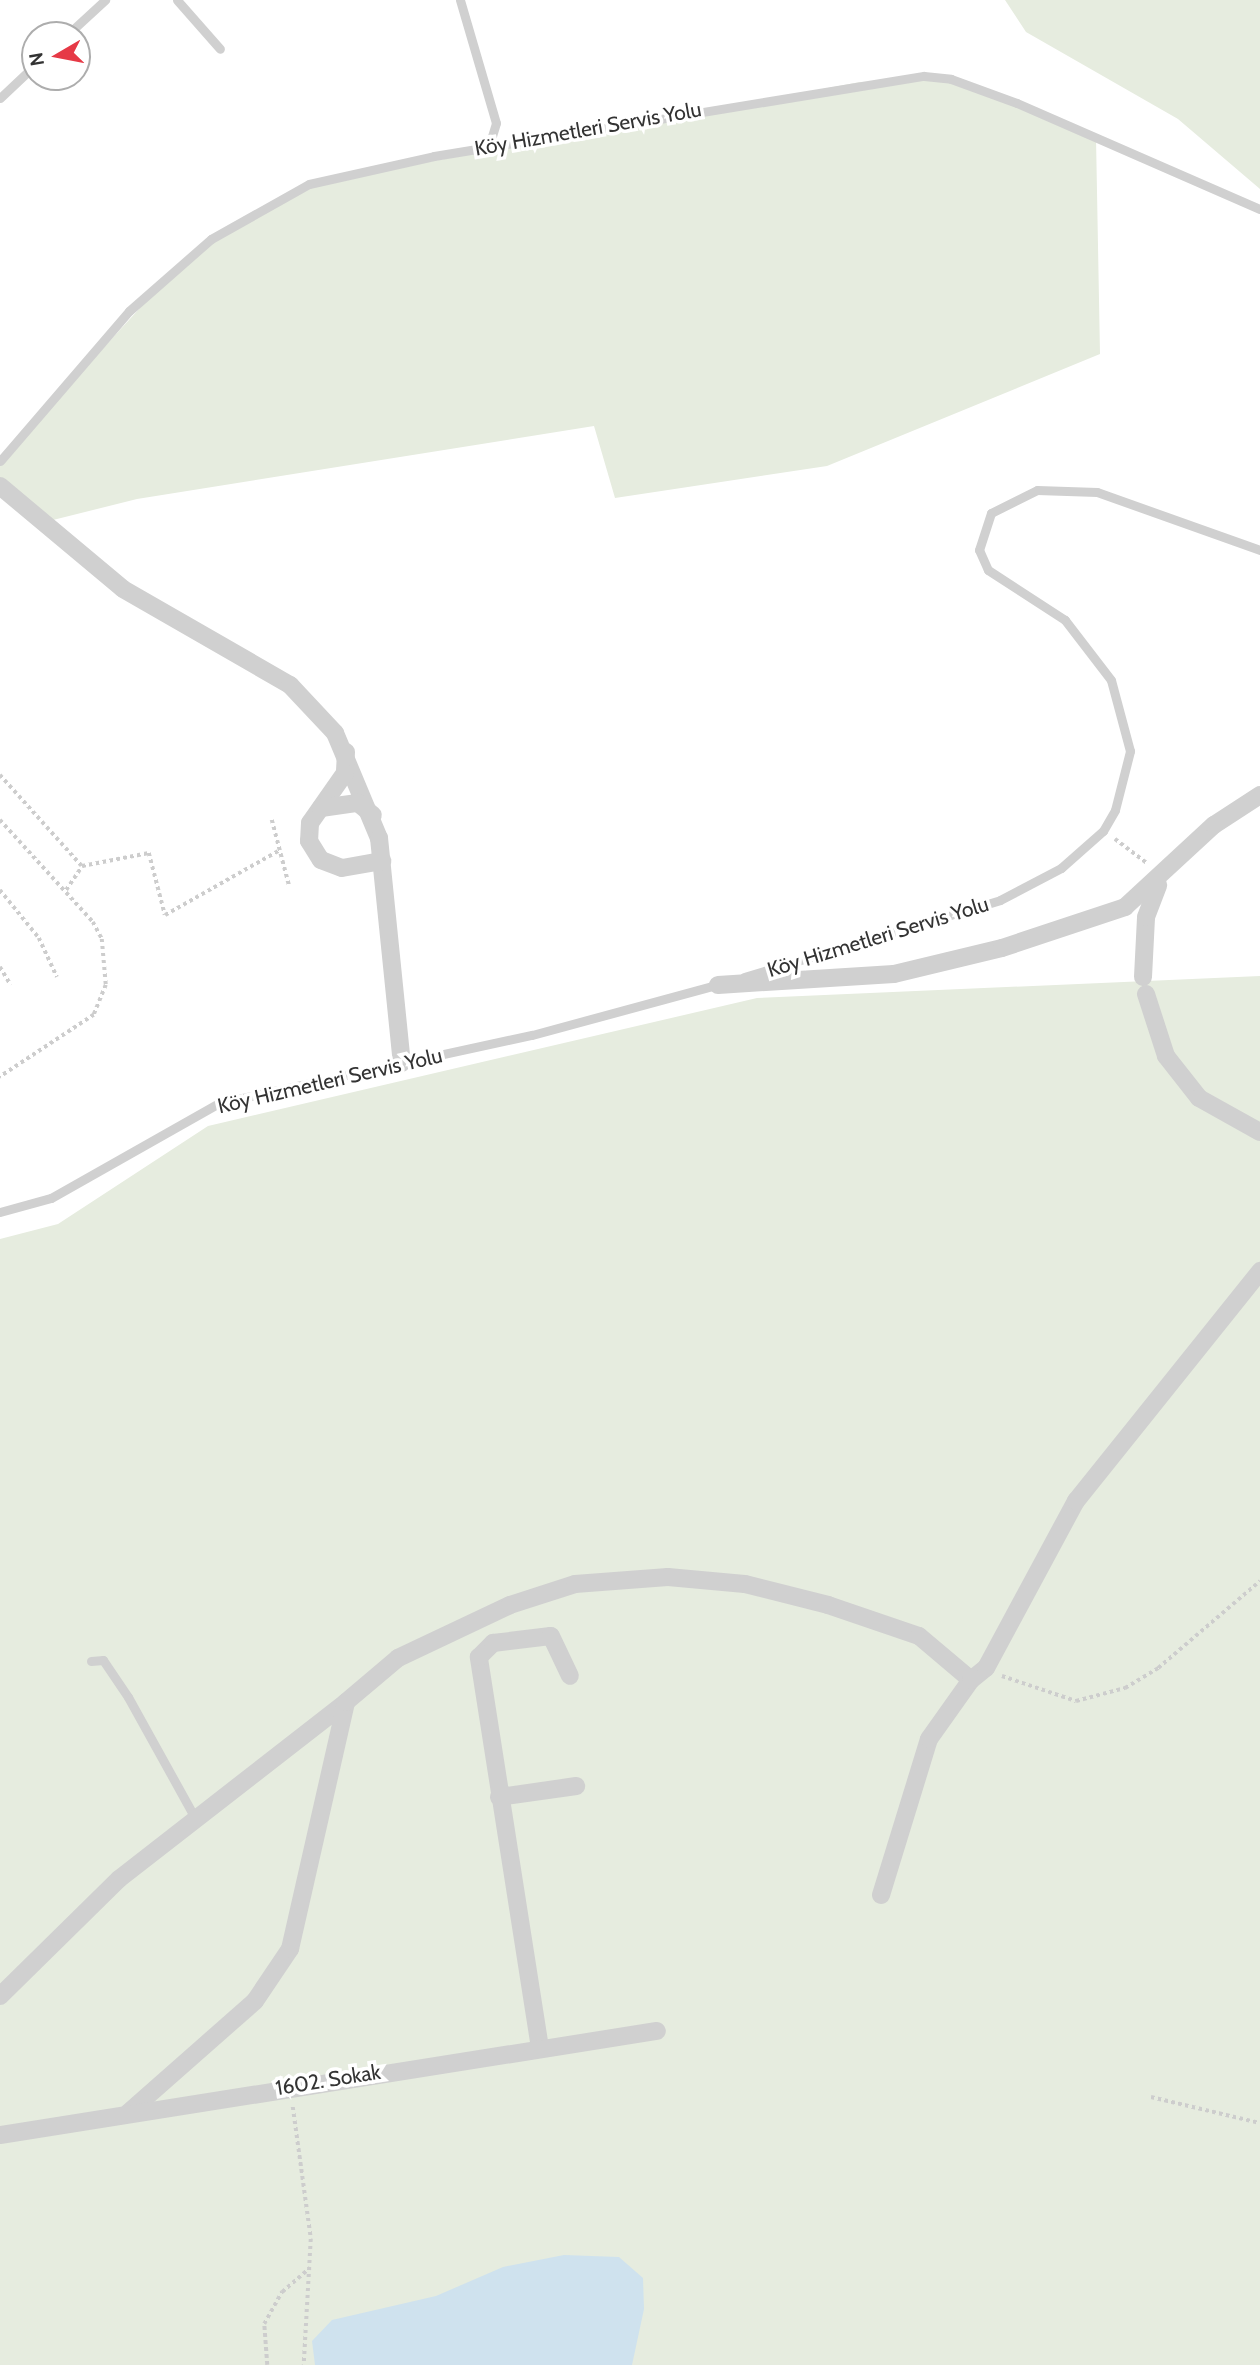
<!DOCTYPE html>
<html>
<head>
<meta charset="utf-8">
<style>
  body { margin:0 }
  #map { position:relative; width:1260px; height:2365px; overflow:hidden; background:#fff; font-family:Cabin,sans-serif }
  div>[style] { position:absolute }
  .green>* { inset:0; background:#e6ecdf }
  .water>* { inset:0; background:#cfe2ee }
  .path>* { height:3.5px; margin-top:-1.75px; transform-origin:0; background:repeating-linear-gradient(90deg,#cdcdcd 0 3.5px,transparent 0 7px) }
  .lane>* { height:9px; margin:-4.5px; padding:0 4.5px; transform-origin:4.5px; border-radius:4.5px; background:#d0d0d0 }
  .street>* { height:18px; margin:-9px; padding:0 9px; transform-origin:9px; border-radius:9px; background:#d0d0d0 }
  span { translate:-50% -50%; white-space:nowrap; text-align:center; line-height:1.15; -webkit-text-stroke:7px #fff; paint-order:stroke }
  .street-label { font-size:21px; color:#333 }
  .north { position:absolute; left:21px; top:21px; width:70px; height:70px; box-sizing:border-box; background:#fff; border:2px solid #adadad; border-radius:50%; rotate:260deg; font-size:19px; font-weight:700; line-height:28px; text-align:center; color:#333 }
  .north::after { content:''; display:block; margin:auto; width:24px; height:32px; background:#e63946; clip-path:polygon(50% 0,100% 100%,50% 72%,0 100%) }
</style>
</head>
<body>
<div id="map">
  <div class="green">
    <i style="clip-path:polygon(1005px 0,1260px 0,1260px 189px,1178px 119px,1026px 32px)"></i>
    <i style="clip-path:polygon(951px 79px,1096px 137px,1100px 354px,827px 466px,615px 498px,594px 426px,137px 499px,41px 523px,0 486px,0 461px,182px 262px,309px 184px,860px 82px)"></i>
    <i style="clip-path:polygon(1260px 976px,1260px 2365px,0 2365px,0 1239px,58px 1224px,208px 1126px,757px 998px)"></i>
  </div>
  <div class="water">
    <i style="clip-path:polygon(564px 2255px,619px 2257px,643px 2278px,644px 2309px,632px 2365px,315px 2365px,312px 2341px,332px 2320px,436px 2296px,503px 2267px)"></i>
  </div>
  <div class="path">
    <i style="left:0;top:775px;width:122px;rotate:48deg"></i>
    <i style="left:0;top:820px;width:138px;rotate:47.6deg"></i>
    <i style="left:93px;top:922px;width:19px;rotate:62deg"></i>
    <i style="left:102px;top:939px;width:46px;rotate:85deg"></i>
    <i style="left:106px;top:985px;width:32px;rotate:112deg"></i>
    <i style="left:94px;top:1015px;width:113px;rotate:146.6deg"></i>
    <i style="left:272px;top:820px;width:67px;rotate:75.3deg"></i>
    <i style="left:1115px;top:839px;width:41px;rotate:37.1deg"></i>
    <i style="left:0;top:890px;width:62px;rotate:50.9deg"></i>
    <i style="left:39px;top:938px;width:43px;rotate:65.2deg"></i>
    <i style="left:66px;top:890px;width:29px;rotate:-56deg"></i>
    <i style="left:82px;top:866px;width:68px;rotate:-11deg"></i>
    <i style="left:149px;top:853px;width:64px;rotate:75.5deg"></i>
    <i style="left:165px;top:915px;width:132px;rotate:-29.5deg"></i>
    <i style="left:0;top:967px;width:21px;rotate:59deg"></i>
    <i style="left:1002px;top:1676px;width:78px;rotate:18.7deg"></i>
    <i style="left:1076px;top:1701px;width:51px;rotate:-14.9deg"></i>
    <i style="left:1125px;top:1688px;width:39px;rotate:-31deg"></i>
    <i style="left:1158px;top:1668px;width:134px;rotate:-40.5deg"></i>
    <i style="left:1151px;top:2097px;width:112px;rotate:13.4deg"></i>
    <i style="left:293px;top:2107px;width:133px;rotate:82.2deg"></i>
    <i style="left:311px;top:2239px;width:126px;rotate:93.2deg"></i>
    <i style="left:267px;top:2365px;width:41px;rotate:-94.2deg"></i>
    <i style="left:264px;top:2324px;width:37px;rotate:-61deg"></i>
    <i style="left:282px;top:2292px;width:37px;rotate:-41deg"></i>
  </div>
  <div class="lane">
    <i style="left:177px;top:0;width:65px;rotate:48.7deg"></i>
    <i style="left:460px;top:0;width:128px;rotate:73.7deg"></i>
    <i style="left:496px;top:123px;width:24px;rotate:107deg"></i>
    <i style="left:67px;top:35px;width:52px;rotate:-42.6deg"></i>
    <i style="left:0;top:98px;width:48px;rotate:-43.3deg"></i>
    <i style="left:0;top:461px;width:198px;rotate:-49.3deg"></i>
    <i style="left:129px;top:311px;width:109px;rotate:-41.3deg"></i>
    <i style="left:211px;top:239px;width:112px;rotate:-29.3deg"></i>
    <i style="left:309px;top:184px;width:128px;rotate:-12.6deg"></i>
    <i style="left:434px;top:156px;width:496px;rotate:-9.3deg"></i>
    <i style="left:924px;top:76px;width:27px;rotate:6deg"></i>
    <i style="left:951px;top:79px;width:70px;rotate:20deg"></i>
    <i style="left:1017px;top:103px;width:265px;rotate:23.6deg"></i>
    <i style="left:744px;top:977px;width:267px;rotate:-16.7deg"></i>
    <i style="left:1000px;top:900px;width:69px;rotate:-27.7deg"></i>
    <i style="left:1061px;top:868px;width:56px;rotate:-41.4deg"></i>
    <i style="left:1103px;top:831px;width:24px;rotate:-60deg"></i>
    <i style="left:1115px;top:810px;width:61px;rotate:-75.7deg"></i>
    <i style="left:1130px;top:751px;width:73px;rotate:-105deg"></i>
    <i style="left:1111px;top:680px;width:76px;rotate:-127.5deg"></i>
    <i style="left:1065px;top:620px;width:92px;rotate:-147deg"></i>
    <i style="left:988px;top:570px;width:22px;rotate:-114deg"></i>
    <i style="left:979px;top:550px;width:39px;rotate:-72deg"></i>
    <i style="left:991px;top:513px;width:51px;rotate:-26.6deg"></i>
    <i style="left:1037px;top:490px;width:60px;rotate:1.9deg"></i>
    <i style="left:1097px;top:492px;width:173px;rotate:19.6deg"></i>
    <i style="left:0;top:1212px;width:53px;rotate:-15.4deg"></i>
    <i style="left:51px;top:1198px;width:193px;rotate:-29.5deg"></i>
    <i style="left:219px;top:1103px;width:320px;rotate:-12.3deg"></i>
    <i style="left:532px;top:1035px;width:195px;rotate:-15.2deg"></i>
    <i style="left:91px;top:1661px;width:12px;rotate:-5deg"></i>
    <i style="left:103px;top:1660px;width:45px;rotate:56deg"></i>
    <i style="left:128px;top:1697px;width:138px;rotate:61deg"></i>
  </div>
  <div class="street">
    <i style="left:0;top:486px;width:160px;rotate:39.9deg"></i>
    <i style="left:123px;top:589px;width:193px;rotate:29.9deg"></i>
    <i style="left:290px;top:685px;width:66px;rotate:46.8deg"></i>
    <i style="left:335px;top:733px;width:114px;rotate:67.3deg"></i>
    <i style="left:379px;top:838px;width:226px;rotate:84.2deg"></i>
    <i style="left:346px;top:752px;width:21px;rotate:93deg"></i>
    <i style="left:345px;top:773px;width:61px;rotate:125deg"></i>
    <i style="left:310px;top:823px;width:18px;rotate:93deg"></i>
    <i style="left:309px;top:841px;width:22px;rotate:58deg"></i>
    <i style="left:321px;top:860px;width:22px;rotate:21deg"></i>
    <i style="left:342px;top:868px;width:41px;rotate:-9.9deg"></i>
    <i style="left:321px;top:808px;width:37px;rotate:-8deg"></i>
    <i style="left:358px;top:803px;width:19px;rotate:39deg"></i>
    <i style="left:1143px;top:977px;width:60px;rotate:-87.1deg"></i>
    <i style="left:1146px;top:917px;width:34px;rotate:-69deg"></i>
    <i style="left:718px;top:985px;width:176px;rotate:-3.6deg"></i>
    <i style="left:894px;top:974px;width:111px;rotate:-13.5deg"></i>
    <i style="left:1002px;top:948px;width:130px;rotate:-18.4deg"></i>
    <i style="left:1125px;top:907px;width:121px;rotate:-42.7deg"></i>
    <i style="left:1214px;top:825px;width:55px;rotate:-33.1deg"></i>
    <i style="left:1146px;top:994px;width:65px;rotate:72.1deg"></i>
    <i style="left:1166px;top:1056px;width:53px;rotate:51.8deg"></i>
    <i style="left:1199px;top:1098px;width:70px;rotate:29.1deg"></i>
    <i style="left:499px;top:1797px;width:78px;rotate:-8.1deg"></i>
    <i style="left:881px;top:1895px;width:163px;rotate:-72.9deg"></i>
    <i style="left:929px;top:1739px;width:72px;rotate:-54.6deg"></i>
    <i style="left:0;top:1996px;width:167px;rotate:-44.5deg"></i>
    <i style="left:119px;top:1879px;width:288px;rotate:-37.9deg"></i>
    <i style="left:540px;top:2048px;width:396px;rotate:-98.9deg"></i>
    <i style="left:479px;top:1657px;width:20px;rotate:-45deg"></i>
    <i style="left:493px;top:1643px;width:58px;rotate:-6.9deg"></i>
    <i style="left:551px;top:1636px;width:44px;rotate:64.6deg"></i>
    <i style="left:128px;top:2113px;width:169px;rotate:-41.4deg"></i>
    <i style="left:255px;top:2001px;width:63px;rotate:-56.1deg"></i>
    <i style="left:290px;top:1949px;width:253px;rotate:-77.2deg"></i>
    <i style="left:346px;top:1702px;width:68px;rotate:-40.2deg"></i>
    <i style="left:398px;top:1658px;width:124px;rotate:-25.3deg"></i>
    <i style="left:510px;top:1605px;width:68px;rotate:-17.9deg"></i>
    <i style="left:575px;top:1584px;width:93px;rotate:-4.3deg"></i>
    <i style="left:668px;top:1577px;width:77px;rotate:5.2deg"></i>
    <i style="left:745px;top:1584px;width:86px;rotate:14.2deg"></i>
    <i style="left:828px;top:1605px;width:96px;rotate:18.8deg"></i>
    <i style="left:919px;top:1636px;width:68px;rotate:40.2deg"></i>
    <i style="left:971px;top:1680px;width:19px;rotate:-39deg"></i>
    <i style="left:986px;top:1668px;width:190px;rotate:-61.7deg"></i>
    <i style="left:1076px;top:1501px;width:295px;rotate:-51.3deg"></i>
    <i style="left:0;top:2135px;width:665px;rotate:-9deg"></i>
  </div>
  <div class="street-label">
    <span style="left:588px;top:129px;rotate:-10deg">Köy Hizmetleri Servis Yolu</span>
    <span style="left:878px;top:937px;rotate:-17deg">Köy Hizmetleri Servis Yolu</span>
    <span style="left:330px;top:1081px;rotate:-13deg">Köy Hizmetleri Servis Yolu</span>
    <span style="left:328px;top:2080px;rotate:-9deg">1602. Sokak</span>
  </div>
  <div class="north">N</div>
</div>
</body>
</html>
